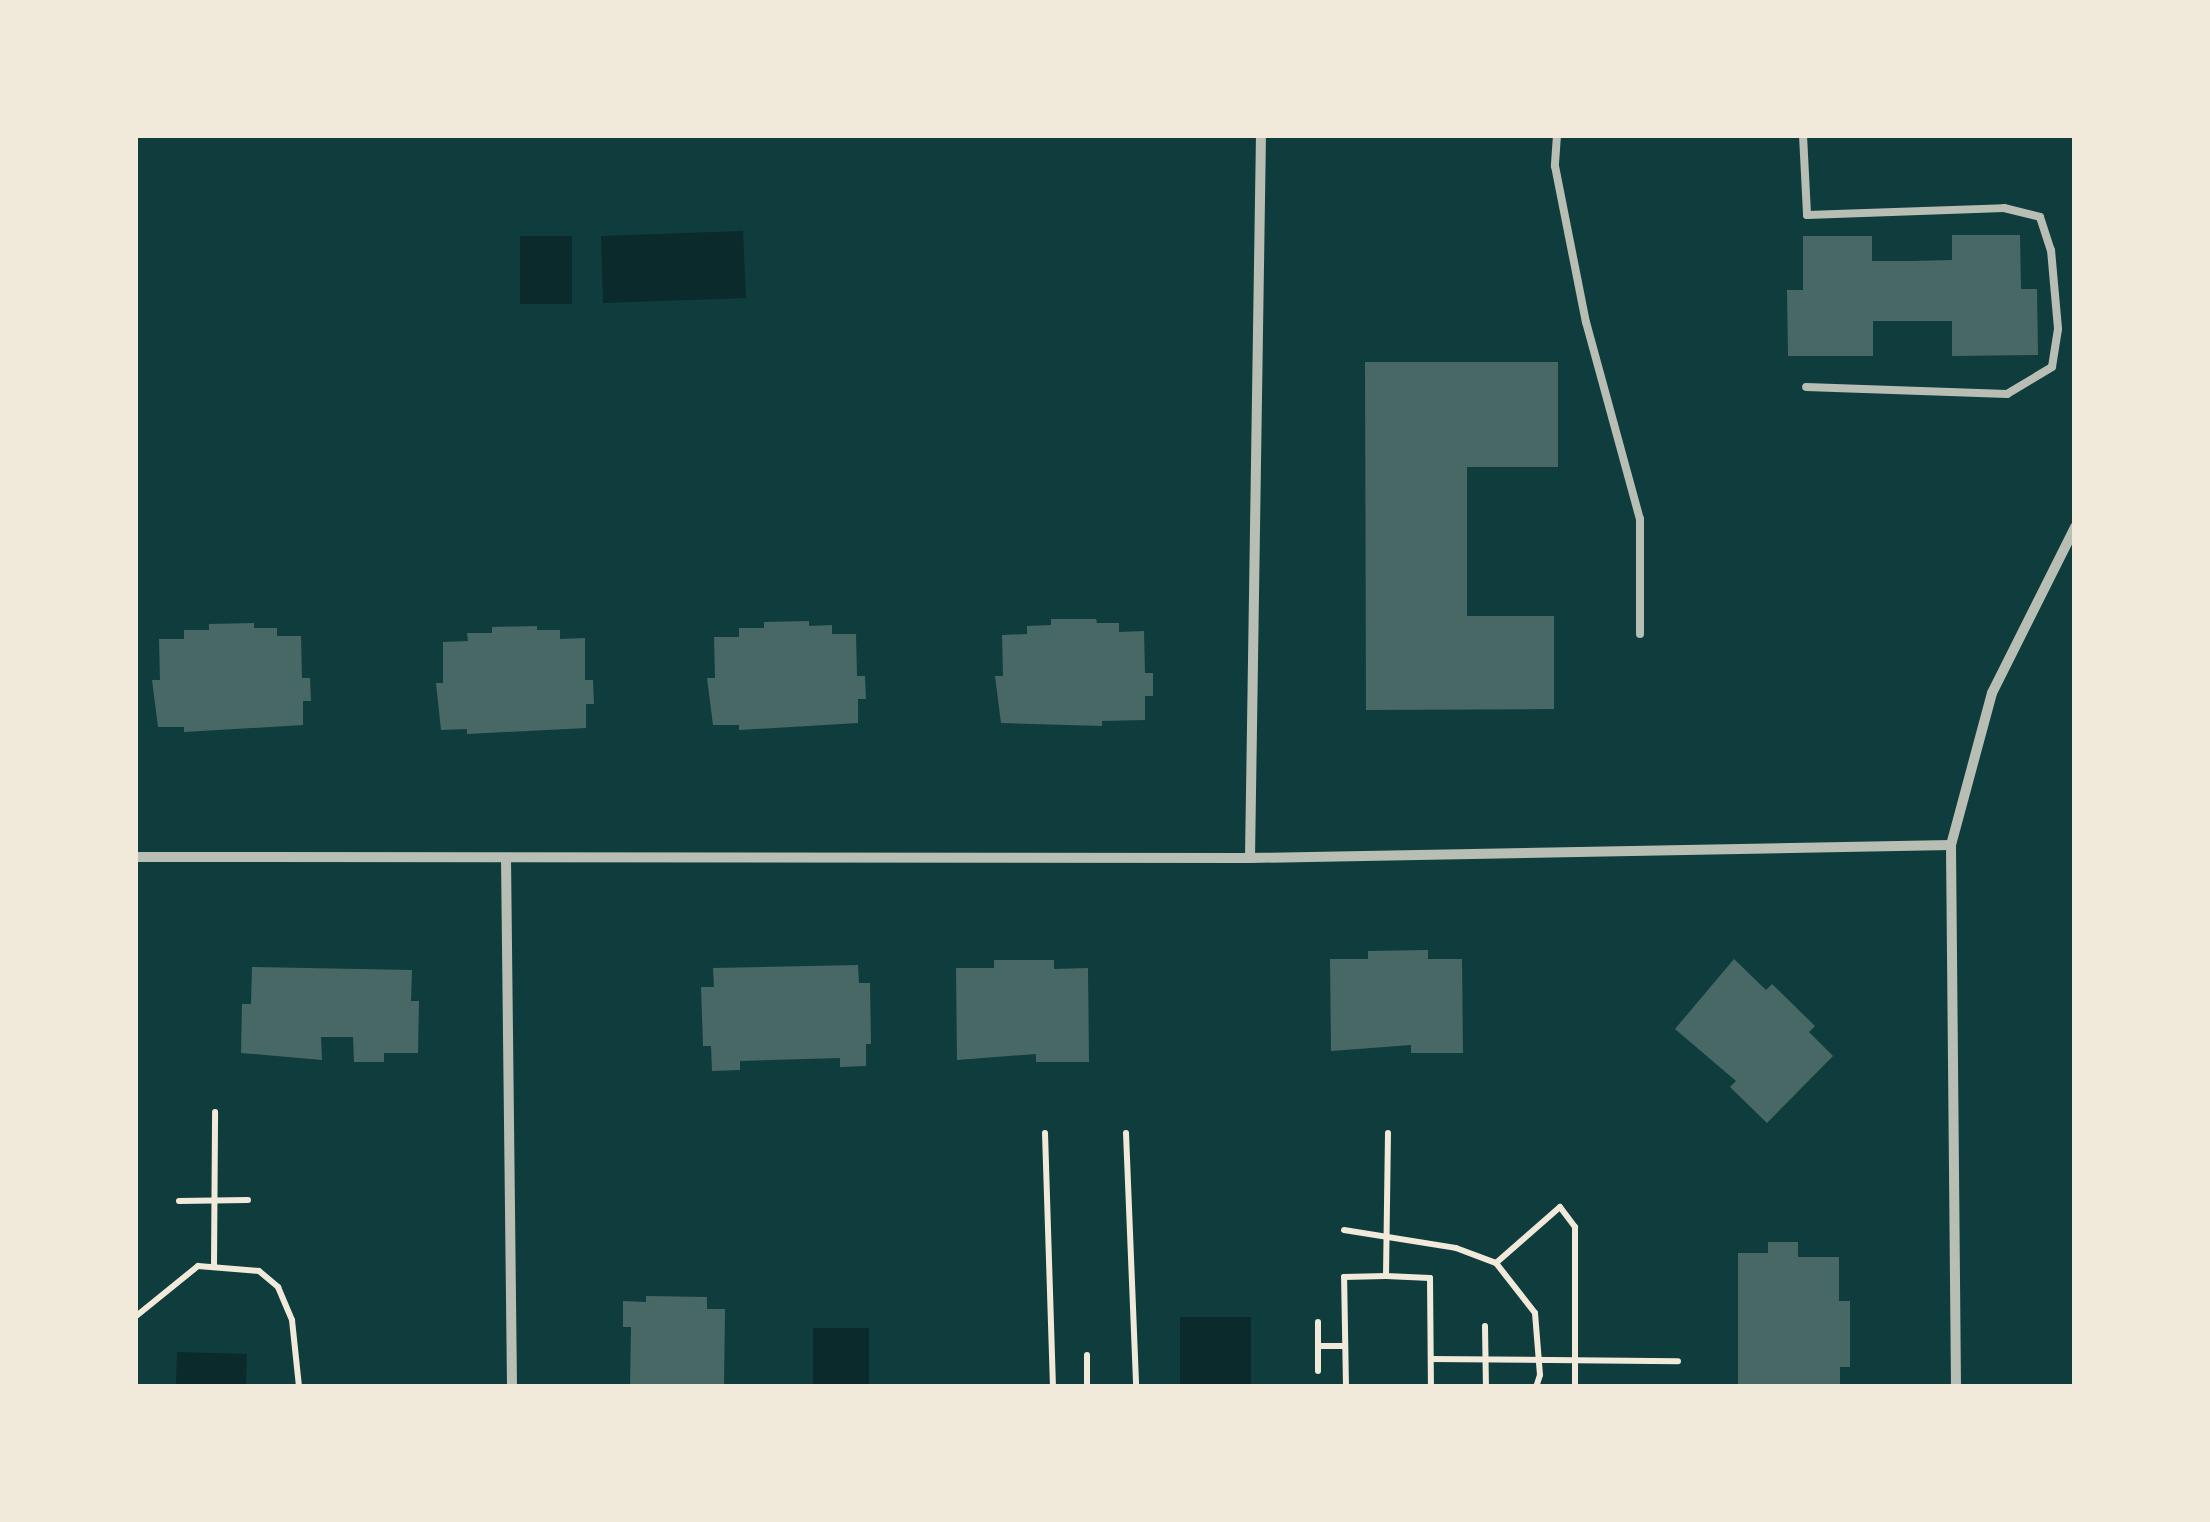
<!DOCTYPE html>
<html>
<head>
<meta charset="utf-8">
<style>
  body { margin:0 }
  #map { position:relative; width:2210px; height:1522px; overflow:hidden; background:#0f3d3e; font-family:Montserrat,sans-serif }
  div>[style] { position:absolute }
  .water>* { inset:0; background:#0a2a2b }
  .building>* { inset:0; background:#486865 }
  .path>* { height:6px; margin:-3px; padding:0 3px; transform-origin:3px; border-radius:3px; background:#f1e9da }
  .service>* { height:8px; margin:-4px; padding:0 4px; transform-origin:4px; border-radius:4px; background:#b8beb3 }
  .minor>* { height:10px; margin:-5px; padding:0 5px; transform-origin:5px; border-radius:5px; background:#b8beb3 }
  span { translate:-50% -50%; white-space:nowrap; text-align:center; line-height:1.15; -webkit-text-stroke:9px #f1e9da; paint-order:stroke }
  .frame { position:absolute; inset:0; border:138px solid #f1e9da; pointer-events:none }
</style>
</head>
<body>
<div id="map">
  <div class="water">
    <i style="clip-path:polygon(743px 231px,746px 298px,603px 303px,601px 236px)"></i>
    <i style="clip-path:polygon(520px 236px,572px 236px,572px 304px,520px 304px)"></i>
    <i style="clip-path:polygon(1180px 1317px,1251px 1317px,1251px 1387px,1180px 1387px)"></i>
    <i style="clip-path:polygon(813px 1328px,869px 1328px,869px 1387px,813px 1387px)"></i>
    <i style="clip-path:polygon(177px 1352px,247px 1354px,246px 1387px,176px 1387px)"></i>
  </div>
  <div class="building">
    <i style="clip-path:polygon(1952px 235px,2020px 235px,2021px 289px,2037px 289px,2038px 355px,1952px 356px,1952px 321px,1873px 321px,1873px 356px,1788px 356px,1787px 290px,1803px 290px,1803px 236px,1872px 236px,1872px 261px,1912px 261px,1952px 260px)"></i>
    <i style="clip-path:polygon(1365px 362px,1558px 362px,1558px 467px,1467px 467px,1467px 616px,1554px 616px,1554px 709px,1366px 710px)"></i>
    <i style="clip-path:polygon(1051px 619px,1096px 619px,1097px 623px,1119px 623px,1119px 632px,1144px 631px,1145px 673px,1153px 673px,1153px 696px,1145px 696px,1145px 720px,1102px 721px,1102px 726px,1001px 723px,995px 676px,1003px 676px,1002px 635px,1027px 634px,1027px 626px,1051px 625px)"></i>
    <i style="clip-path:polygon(809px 621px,809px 626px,832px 625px,832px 634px,856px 634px,857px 676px,865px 676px,866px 699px,858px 699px,858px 723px,739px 730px,739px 725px,713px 725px,707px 678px,715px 678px,714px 637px,739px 637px,739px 628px,764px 628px,764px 622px)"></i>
    <i style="clip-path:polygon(254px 623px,254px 628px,277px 628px,277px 636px,301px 636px,302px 678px,310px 678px,311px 701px,303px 701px,303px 725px,184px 732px,184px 727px,158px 727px,152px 680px,160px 680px,159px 639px,184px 639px,184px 630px,209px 630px,209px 624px)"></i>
    <i style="clip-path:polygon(537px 626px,537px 630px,560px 630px,560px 639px,585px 638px,585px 680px,593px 680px,594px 704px,586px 704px,586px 728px,467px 734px,467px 729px,441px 730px,436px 683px,443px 683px,443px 642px,468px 641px,467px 633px,492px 633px,492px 627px)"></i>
    <i style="clip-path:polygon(1428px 950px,1428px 959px,1462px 959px,1463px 1053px,1411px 1053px,1411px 1045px,1331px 1051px,1330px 959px,1368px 959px,1368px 951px)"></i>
    <i style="clip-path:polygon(1734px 959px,1766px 990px,1772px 984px,1815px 1026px,1809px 1032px,1833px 1056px,1767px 1123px,1730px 1087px,1736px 1081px,1675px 1029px)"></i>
    <i style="clip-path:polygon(994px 960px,1054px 960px,1054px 969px,1088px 968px,1089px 1062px,1036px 1062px,1036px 1054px,957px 1060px,956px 968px,994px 968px)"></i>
    <i style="clip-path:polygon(858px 965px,859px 983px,870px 983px,871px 1044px,866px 1044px,866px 1066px,840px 1067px,840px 1058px,740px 1061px,740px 1070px,712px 1071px,711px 1046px,703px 1046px,701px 987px,714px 987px,713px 968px)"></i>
    <i style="clip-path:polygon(252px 967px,412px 970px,411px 1001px,419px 1001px,418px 1053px,384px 1053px,384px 1062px,354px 1062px,353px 1037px,321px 1037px,322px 1060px,241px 1053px,242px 1004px,251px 1004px)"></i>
    <i style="clip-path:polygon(1768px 1242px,1798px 1242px,1798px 1257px,1839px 1257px,1839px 1301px,1850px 1301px,1850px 1367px,1840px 1367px,1840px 1387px,1738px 1387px,1738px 1253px,1768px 1253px)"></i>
    <i style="clip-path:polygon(646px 1296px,707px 1297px,707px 1309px,725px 1309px,724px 1387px,630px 1387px,631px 1327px,623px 1327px,623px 1301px,646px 1302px)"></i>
  </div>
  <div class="path">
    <i style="left:1045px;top:1133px;width:254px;rotate:88.2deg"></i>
    <i style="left:1126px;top:1133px;width:254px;rotate:87.7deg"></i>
    <i style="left:179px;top:1201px;width:69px;rotate:-0.8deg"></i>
    <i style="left:1344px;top:1230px;width:113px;rotate:9.1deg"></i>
    <i style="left:1456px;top:1248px;width:43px;rotate:20.6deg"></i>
    <i style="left:1496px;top:1263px;width:63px;rotate:52deg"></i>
    <i style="left:1535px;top:1313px;width:62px;rotate:85.4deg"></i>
    <i style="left:1540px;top:1375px;width:13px;rotate:108deg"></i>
    <i style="left:1496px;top:1263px;width:85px;rotate:-41.2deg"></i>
    <i style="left:1560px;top:1207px;width:25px;rotate:53deg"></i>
    <i style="left:1575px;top:1227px;width:160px;rotate:90deg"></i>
    <i style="left:214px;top:1266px;width:154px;rotate:-89.6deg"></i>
    <i style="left:1386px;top:1276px;width:143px;rotate:-89.2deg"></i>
    <i style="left:135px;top:1317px;width:81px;rotate:-39deg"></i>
    <i style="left:198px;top:1266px;width:61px;rotate:4.7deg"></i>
    <i style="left:259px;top:1271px;width:25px;rotate:40deg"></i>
    <i style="left:278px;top:1287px;width:36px;rotate:67deg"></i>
    <i style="left:292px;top:1320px;width:67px;rotate:84deg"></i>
    <i style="left:1485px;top:1326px;width:61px;rotate:89.1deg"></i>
    <i style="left:1318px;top:1346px;width:27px"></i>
    <i style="left:1087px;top:1355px;width:32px;rotate:90deg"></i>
    <i style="left:1431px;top:1359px;width:247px;rotate:0.5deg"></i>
    <i style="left:1318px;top:1371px;width:49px;rotate:-90deg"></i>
    <i style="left:1346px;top:1387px;width:110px;rotate:-91deg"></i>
    <i style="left:1344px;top:1277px;width:42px;rotate:-1.4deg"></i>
    <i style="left:1386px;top:1276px;width:44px;rotate:2.6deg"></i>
    <i style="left:1430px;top:1278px;width:109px;rotate:89.5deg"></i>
  </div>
  <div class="service">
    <i style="left:1557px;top:135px;width:31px;rotate:94deg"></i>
    <i style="left:1555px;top:166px;width:159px;rotate:78.8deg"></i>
    <i style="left:1586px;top:322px;width:204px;rotate:74.7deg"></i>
    <i style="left:1640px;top:519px;width:115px;rotate:90deg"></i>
    <i style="left:1803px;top:135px;width:80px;rotate:87.1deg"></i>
    <i style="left:1807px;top:215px;width:197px;rotate:-2deg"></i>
    <i style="left:2004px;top:208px;width:37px;rotate:14deg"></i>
    <i style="left:2040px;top:217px;width:35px;rotate:72deg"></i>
    <i style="left:2051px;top:250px;width:79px;rotate:84.9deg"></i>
    <i style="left:2058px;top:329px;width:38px;rotate:99deg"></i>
    <i style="left:2052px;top:367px;width:52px;rotate:149deg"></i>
    <i style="left:2007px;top:394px;width:201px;rotate:-178deg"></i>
  </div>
  <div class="minor">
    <i style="left:135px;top:857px;width:1115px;rotate:0.05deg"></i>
    <i style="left:1250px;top:858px;width:701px;rotate:-1.06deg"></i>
    <i style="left:506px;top:858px;width:529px;rotate:89.35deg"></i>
    <i style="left:1250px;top:858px;width:723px;rotate:-89.13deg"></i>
    <i style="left:1956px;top:1387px;width:542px;rotate:-90.53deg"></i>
    <i style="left:1951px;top:845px;width:157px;rotate:-74.9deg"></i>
    <i style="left:1992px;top:693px;width:186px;rotate:-63.4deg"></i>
  </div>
  <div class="frame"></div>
</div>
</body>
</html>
